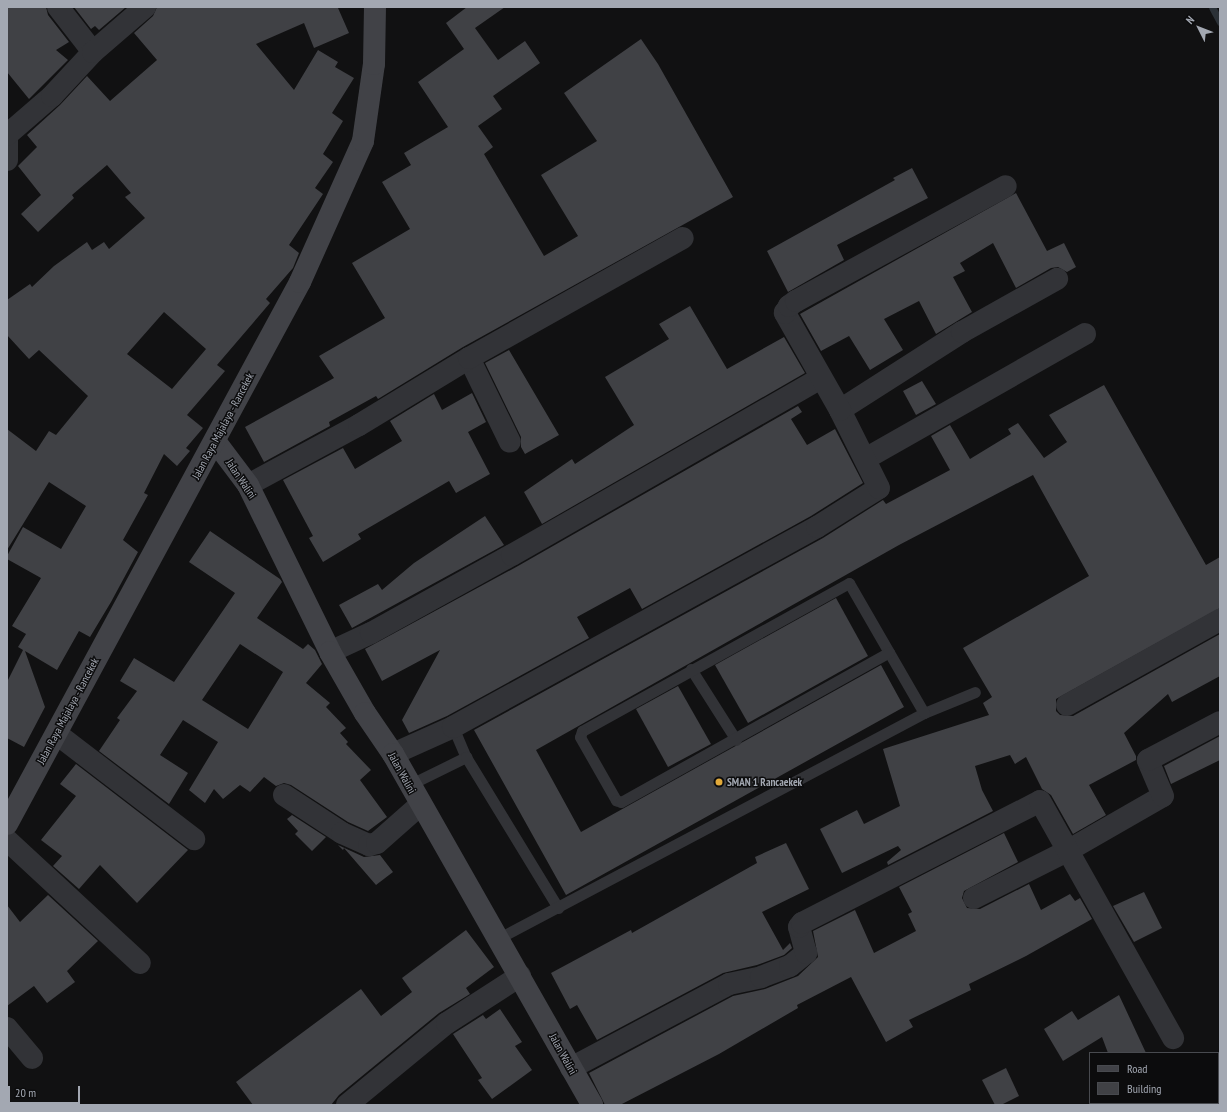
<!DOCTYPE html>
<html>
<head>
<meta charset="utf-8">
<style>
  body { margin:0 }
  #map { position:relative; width:1227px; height:1112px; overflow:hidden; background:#111112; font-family:"PT Sans Narrow",sans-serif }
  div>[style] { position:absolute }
  .stream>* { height:7px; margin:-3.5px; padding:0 3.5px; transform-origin:3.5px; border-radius:3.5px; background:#2b3137 }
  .building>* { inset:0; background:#404145 }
  .lane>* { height:11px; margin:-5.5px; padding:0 5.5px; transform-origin:5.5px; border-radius:5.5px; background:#323337 }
  .street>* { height:22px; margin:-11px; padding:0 11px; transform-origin:11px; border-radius:11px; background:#323337 }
  .secondary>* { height:22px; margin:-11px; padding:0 11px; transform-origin:11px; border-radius:11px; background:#414247 }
  .dots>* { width:11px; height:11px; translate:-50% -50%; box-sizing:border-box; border:2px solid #0c0c0d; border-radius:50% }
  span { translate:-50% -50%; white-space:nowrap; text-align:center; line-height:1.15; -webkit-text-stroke:3px #0c0c0d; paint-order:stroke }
  .street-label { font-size:11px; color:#a3a8b2 }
  .poi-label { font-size:11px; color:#a3a8b2; font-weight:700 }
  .left { translate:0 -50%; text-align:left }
  .frame { position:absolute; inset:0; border:8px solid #a3a8b2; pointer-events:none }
  .legend { position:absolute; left:1089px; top:1052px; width:130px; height:52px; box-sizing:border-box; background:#0c0c0d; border:1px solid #484a4f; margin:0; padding:5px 7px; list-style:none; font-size:12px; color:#a3a8b2 }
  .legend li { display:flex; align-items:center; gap:8px; height:20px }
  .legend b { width:20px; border:1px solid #484a4f }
  .north { position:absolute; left:1179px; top:8px; width:40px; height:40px; -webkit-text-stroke:3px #0c0c0d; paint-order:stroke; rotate:312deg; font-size:11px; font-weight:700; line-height:16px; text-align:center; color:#a3a8b2 }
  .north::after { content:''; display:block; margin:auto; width:14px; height:18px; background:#a3a8b2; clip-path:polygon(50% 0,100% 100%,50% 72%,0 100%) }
  .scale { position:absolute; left:8px; top:1086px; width:72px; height:18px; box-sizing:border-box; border:2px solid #a3a8b2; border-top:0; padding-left:5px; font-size:12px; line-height:14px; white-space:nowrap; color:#a3a8b2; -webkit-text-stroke:3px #0c0c0d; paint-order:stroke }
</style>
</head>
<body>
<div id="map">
  <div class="stream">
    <i style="left:1212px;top:7px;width:17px;rotate:62deg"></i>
  </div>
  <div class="building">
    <i style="clip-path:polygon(7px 7px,46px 7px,48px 15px,69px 42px,56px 50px,68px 60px,29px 99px,7px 72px)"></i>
    <i style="clip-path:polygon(74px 7px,126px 7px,99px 30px,95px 26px,91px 29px)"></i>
    <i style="clip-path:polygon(evenodd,157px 7px,342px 7px,338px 8px,349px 33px,314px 48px,304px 23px,256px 44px,294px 90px,318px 50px,338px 62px,335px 67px,354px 78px,332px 113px,343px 121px,323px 154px,333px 162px,315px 188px,323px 194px,289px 245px,299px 253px,293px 268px,266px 299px,270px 303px,217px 365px,225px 371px,187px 415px,203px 428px,186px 448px,190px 451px,177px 466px,164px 454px,144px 493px,148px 495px,123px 540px,138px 552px,111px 602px,90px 637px,79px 631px,57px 670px,25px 651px,45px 707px,24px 747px,7px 738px,7px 682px,23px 650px,18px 647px,26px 634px,12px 626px,41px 578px,7px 559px,7px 556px,23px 527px,61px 549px,86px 506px,49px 482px,7px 550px,7px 429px,36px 451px,49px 431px,56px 435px,88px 396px,39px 350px,29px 359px,7px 335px,7px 300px,30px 284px,32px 287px,54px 266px,87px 242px,92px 250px,104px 242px,109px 249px,145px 218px,125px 197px,131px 193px,107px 165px,72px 195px,74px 198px,38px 232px,21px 214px,41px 195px,18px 166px,37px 147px,27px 135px,60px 105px,87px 76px,110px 101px,157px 60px,134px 33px,153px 16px,157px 7px,164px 312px,206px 349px,172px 389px,127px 354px,164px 312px)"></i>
    <i style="clip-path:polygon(467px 7px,505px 7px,475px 28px,498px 60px,525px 41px,540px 63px,493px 96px,502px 109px,478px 126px,493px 147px,484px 154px,544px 256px,578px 236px,541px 175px,597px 141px,564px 93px,641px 39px,658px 64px,733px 197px,463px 347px,378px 399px,376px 396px,329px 422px,330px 426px,264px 462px,245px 427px,334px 378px,319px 356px,385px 318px,352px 263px,410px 229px,382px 182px,411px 165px,404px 153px,448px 127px,418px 82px,464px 49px,446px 23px)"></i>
    <i style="clip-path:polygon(912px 168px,928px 198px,837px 245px,844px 260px,788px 292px,767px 251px,895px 180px,893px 178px)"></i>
    <i style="clip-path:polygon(1016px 193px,1047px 251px,1064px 243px,1076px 267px,1067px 272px,1058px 267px,1051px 268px,1016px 288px,993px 243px,960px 263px,965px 271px,953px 277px,972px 312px,936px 334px,919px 301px,884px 319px,903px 350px,870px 370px,849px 336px,821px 351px,800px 314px)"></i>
    <i style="clip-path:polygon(690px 306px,727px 369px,784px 337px,805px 373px,542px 524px,524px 492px,572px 459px,575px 464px,634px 425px,605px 377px,669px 339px,659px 324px)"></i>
    <i style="clip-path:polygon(509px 350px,559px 435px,525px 454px,521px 447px,521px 437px,485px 363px)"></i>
    <i style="clip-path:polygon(922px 381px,936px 404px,916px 415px,903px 391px)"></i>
    <i style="clip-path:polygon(1104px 385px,1206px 565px,1220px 557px,1220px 608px,1056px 699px,1056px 711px,1060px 715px,1073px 716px,1220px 634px,1220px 676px,1172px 702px,1168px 694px,1124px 733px,1136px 756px,1136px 760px,1089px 785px,1106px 815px,1073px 834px,1051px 795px,1042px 789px,1026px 757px,1015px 764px,1010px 755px,975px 766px,982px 790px,993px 811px,888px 865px,887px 862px,901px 850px,898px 846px,842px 873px,820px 829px,857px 810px,864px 824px,900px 806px,883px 749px,989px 715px,983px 703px,992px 697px,963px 648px,1089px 576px,1033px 475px,899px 545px,536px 750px,581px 832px,881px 665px,904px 707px,566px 895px,474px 730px,823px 538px,883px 500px,886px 504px,950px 470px,931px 436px,950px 425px,970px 459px,1011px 434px,1008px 429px,1018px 423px,1044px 458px,1067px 442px,1049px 415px)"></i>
    <i style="clip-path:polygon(472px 393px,486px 422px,468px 432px,490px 474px,456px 493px,449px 481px,358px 534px,361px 539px,323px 562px,309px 538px,313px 536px,283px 480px,343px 448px,355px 469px,402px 441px,390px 421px,434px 394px,442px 410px)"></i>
    <i style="clip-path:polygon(798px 406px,802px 412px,791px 419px,807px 445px,835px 429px,863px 483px,811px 516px,642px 609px,630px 588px,577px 617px,589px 638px,447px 716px,409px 733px,402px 720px,440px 650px,382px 681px,365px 649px,518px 566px)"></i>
    <i style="clip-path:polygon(485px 516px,504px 545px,352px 628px,339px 605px,378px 584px,382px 590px,414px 563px)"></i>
    <i style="clip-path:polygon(evenodd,210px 531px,280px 579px,282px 582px,257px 618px,303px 649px,308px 644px,315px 650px,322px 664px,306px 683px,330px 703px,326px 707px,346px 728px,340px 733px,348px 742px,346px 744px,371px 770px,360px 780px,387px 817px,368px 831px,348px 822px,291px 785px,284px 783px,276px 786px,264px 777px,250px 792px,240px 785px,223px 799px,214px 789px,205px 803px,189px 790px,218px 742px,183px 720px,160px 755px,188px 773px,169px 804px,99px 751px,120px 720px,117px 718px,137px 691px,120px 681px,134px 658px,174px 682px,235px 593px,189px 562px,210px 531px,240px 644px,283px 672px,248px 729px,202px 700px,240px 644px)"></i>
    <i style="clip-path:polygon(836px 598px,868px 656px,748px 723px,715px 665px)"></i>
    <i style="clip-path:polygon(678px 686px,711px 744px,668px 767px,636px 709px)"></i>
    <i style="clip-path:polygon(1220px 736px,1220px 760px,1171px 784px,1164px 766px)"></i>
    <i style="clip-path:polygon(76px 764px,188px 850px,137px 903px,100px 865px,79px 889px,53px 866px,62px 856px,41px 840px,76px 796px,60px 784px)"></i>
    <i style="clip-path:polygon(292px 815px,326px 837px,312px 851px,295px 834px,298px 831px,287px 819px)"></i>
    <i style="clip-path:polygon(1004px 833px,1018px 862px,964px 891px,962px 898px,967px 908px,980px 909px,1029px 884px,1041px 910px,1070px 894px,1075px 901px,1080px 898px,1092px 919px,1026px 956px,969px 984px,971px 990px,909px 1020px,913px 1027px,886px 1042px,851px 977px,797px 1005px,798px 1008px,719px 1054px,620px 1105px,605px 1105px,589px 1073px,733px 996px,765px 989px,798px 976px,818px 957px,813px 931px,855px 910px,874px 953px,916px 931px,908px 914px,912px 912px,899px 887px)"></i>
    <i style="clip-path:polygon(786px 843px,809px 889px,762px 912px,783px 950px,790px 943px,792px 948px,784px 955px,757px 965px,723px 973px,597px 1040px,577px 1005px,570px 1009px,551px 973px,631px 930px,632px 933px,757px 863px,755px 857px)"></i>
    <i style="clip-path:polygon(338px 845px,364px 857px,380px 855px,393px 872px,376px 885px,344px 848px,343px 850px)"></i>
    <i style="clip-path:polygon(1144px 892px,1162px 928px,1134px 942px,1113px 906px)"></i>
    <i style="clip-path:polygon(48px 895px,98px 941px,67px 971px,75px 982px,47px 1003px,34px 986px,7px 1006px,7px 905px,20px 922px)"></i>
    <i style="clip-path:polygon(466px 930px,494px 967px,466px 988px,470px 994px,439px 1013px,339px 1095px,331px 1105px,253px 1105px,236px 1082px,361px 989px,381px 1016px,412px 992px,402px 978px)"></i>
    <i style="clip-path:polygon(1119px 995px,1146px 1053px,1108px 1053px,1102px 1037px,1063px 1061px,1044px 1029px,1072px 1011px,1078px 1020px)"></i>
    <i style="clip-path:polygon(500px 1009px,522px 1042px,515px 1046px,532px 1070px,492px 1099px,478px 1080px,482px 1078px,453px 1034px,483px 1015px,486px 1019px)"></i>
    <i style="clip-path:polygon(1006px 1068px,1019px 1096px,1001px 1105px,995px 1105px,982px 1080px)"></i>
  </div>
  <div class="lane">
    <i style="left:691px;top:669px;width:84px;rotate:57.6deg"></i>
    <i style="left:924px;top:713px;width:55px;rotate:-22.4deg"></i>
    <i style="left:453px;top:727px;width:33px;rotate:67deg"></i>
    <i style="left:409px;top:785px;width:64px;rotate:-26.2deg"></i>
    <i style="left:466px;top:757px;width:177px;rotate:58.6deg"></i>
    <i style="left:499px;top:938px;width:481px;rotate:-27.9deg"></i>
    <i style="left:924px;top:713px;width:150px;rotate:-120deg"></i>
    <i style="left:849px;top:583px;width:305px;rotate:151deg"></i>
    <i style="left:582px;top:731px;width:6px;rotate:108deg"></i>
    <i style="left:580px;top:737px;width:73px;rotate:60.3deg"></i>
    <i style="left:616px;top:800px;width:5px;rotate:22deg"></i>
    <i style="left:621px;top:802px;width:307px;rotate:-29.2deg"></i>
  </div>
  <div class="street">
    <i style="left:58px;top:7px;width:57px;rotate:52.1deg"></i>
    <i style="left:7px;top:160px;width:25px;rotate:-90deg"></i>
    <i style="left:7px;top:135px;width:60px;rotate:-40.9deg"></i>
    <i style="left:52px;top:96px;width:60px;rotate:-47deg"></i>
    <i style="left:93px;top:52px;width:69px;rotate:-40.9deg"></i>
    <i style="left:469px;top:358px;width:93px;rotate:64deg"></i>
    <i style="left:840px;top:410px;width:145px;rotate:-32.6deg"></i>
    <i style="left:962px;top:332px;width:109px;rotate:-29.2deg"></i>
    <i style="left:865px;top:459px;width:253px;rotate:-29.6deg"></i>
    <i style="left:248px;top:485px;width:126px;rotate:-28.4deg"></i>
    <i style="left:359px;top:425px;width:129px;rotate:-31.3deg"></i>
    <i style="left:469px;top:358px;width:245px;rotate:-29.3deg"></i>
    <i style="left:330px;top:652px;width:45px;rotate:-24.9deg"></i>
    <i style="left:371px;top:633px;width:161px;rotate:-29deg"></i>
    <i style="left:512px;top:555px;width:356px;rotate:-29.8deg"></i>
    <i style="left:1067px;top:705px;width:175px;rotate:-29.1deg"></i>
    <i style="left:57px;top:734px;width:173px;rotate:37.5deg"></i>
    <i style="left:393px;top:754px;width:66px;rotate:-24.2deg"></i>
    <i style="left:453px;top:727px;width:415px;rotate:-28.8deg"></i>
    <i style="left:817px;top:527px;width:73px;rotate:-32.2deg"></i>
    <i style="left:879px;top:488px;width:87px;rotate:-116.6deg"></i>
    <i style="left:840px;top:410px;width:112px;rotate:-119.6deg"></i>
    <i style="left:785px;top:313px;width:8px;rotate:-60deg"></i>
    <i style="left:789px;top:306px;width:9px;rotate:-36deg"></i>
    <i style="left:796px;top:301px;width:239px;rotate:-28.7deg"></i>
    <i style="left:284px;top:795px;width:69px;rotate:33.2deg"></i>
    <i style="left:342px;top:833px;width:30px;rotate:24deg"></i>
    <i style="left:369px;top:845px;width:8px;rotate:-14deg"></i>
    <i style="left:377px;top:843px;width:57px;rotate:-41.5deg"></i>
    <i style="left:7px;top:840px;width:181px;rotate:42.8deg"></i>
    <i style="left:974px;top:898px;width:106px;rotate:-26.8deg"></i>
    <i style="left:1069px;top:850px;width:108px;rotate:-29.9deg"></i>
    <i style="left:1163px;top:796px;width:39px;rotate:-113deg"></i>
    <i style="left:1148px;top:760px;width:81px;rotate:-27.8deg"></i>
    <i style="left:7px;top:1028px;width:39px;rotate:50deg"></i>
    <i style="left:571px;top:1068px;width:179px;rotate:-28deg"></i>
    <i style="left:729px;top:984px;width:33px;rotate:-12deg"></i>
    <i style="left:761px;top:977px;width:31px;rotate:-21deg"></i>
    <i style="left:790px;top:966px;width:21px;rotate:-39deg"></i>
    <i style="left:806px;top:953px;width:27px;rotate:-105deg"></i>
    <i style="left:799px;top:927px;width:5px;rotate:-53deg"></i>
    <i style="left:802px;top:923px;width:267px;rotate:-27.1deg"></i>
    <i style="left:1040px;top:801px;width:272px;rotate:60.7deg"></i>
    <i style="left:347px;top:1105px;width:129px;rotate:-39.4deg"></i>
    <i style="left:447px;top:1023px;width:87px;rotate:-32.8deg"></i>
  </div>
  <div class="secondary">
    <i style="left:215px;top:441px;width:55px;rotate:53.1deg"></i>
    <i style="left:248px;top:485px;width:186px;rotate:63.8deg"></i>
    <i style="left:330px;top:652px;width:70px;rotate:60.2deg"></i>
    <i style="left:365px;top:713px;width:50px;rotate:55.7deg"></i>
    <i style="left:393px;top:754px;width:403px;rotate:60.4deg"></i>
    <i style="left:7px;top:824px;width:616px;rotate:-61.6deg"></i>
    <i style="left:300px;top:282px;width:154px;rotate:-65.9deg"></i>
    <i style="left:363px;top:141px;width:78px;rotate:-81.9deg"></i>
    <i style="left:374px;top:64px;width:57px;rotate:-89deg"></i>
  </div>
  <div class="dots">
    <i style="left:719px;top:782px;background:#e1a93a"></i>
  </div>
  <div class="street-label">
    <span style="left:223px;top:426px;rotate:-62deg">Jalan Raya Majalaya - Rancekek</span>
    <span style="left:241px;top:479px;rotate:56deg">Jalan Walini</span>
    <span style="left:68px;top:711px;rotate:-62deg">Jalan Raya Majalaya - Rancekek</span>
    <span style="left:402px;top:773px;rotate:61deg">Jalan Walini</span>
    <span style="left:563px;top:1054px;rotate:61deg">Jalan Walini</span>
  </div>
  <div class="poi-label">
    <span class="left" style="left:727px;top:782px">SMAN 1 Rancaekek</span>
  </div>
  <div class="frame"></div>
  <ul class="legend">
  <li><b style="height:5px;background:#414247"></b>Road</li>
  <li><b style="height:11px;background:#404145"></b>Building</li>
  </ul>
  <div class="north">N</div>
  <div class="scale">20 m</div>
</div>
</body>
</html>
